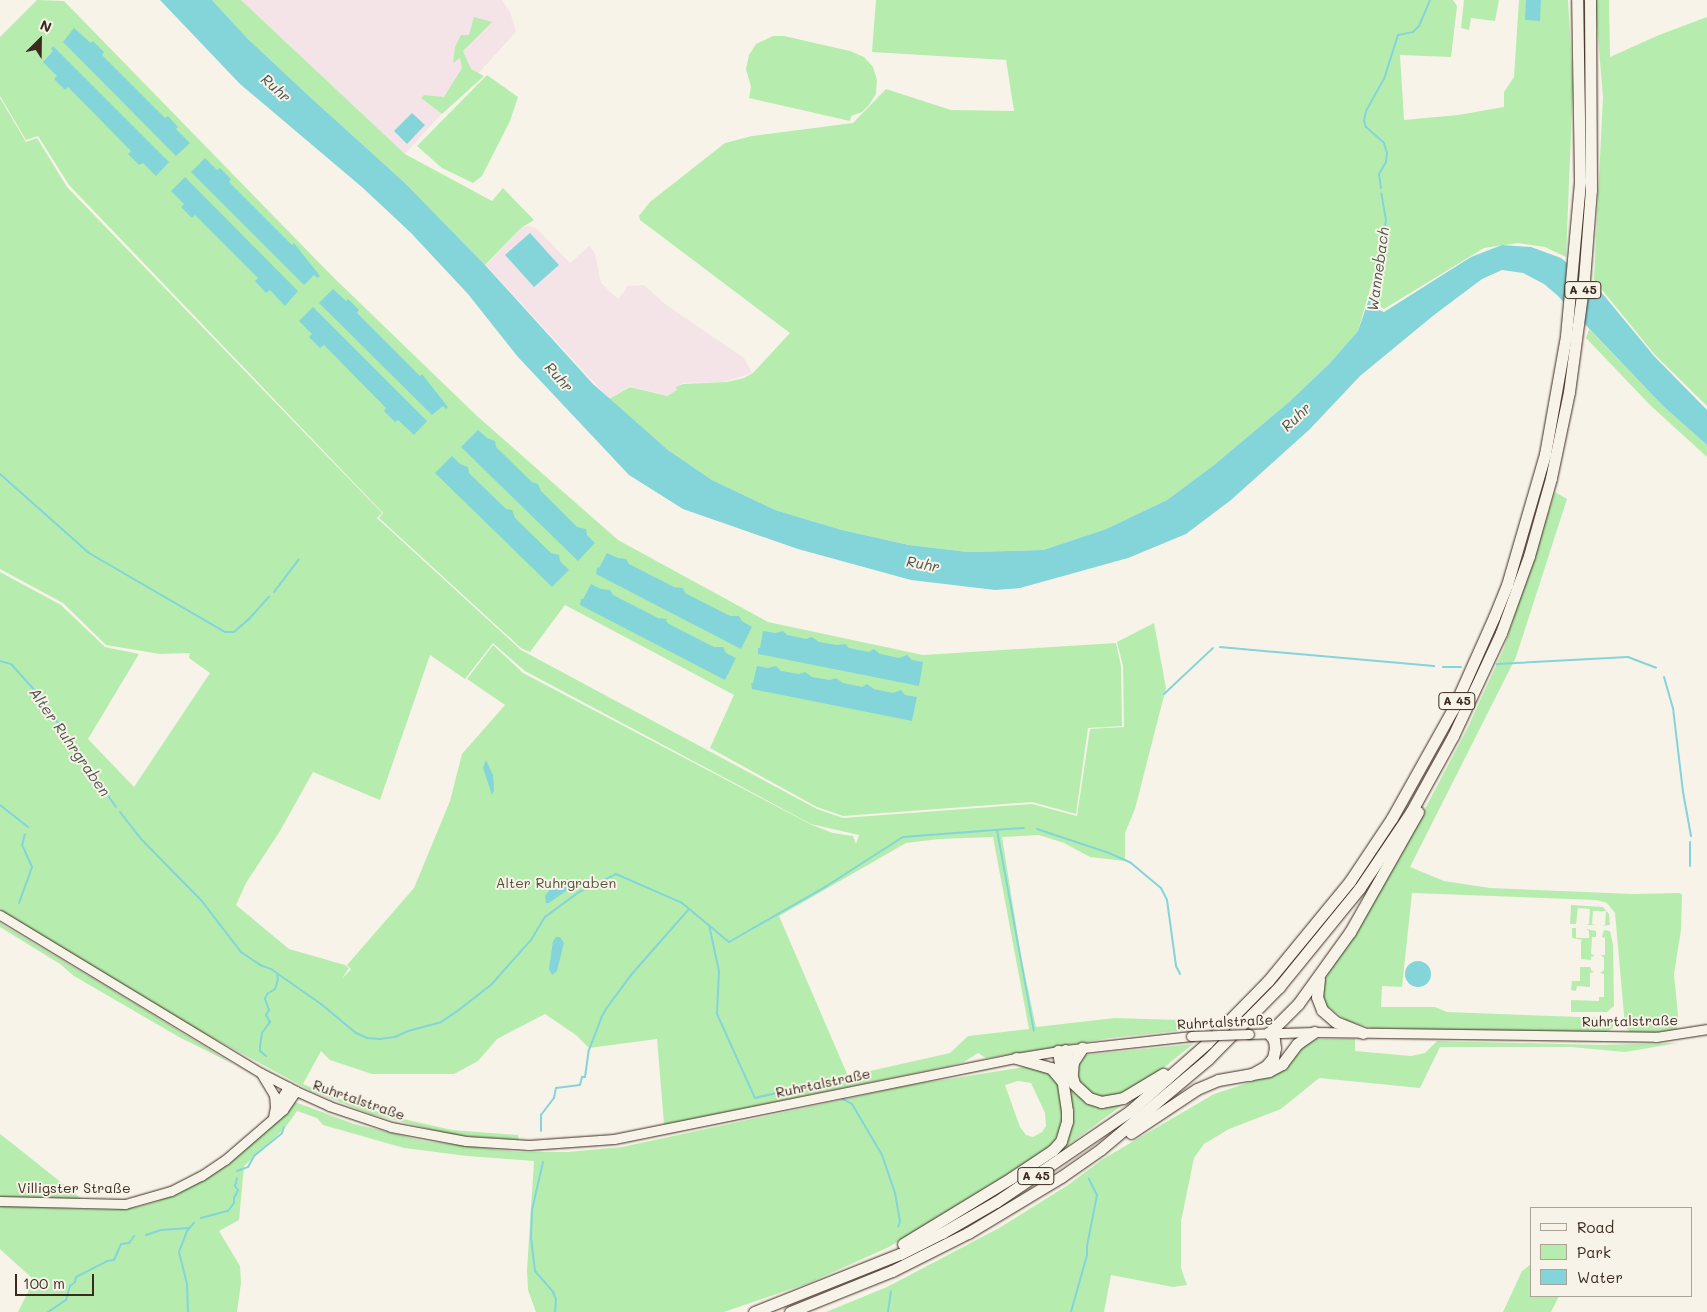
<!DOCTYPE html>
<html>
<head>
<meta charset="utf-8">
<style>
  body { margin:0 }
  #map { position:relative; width:1707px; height:1312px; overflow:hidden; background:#f7f3e8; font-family:Mali,sans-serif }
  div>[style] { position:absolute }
  .built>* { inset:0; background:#f5e4e7 }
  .green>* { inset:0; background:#b6edaf }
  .water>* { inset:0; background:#83d5da }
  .round { border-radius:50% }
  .stream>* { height:2px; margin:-1px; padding:0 1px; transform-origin:1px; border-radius:1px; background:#83d5da }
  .roads { filter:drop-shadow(0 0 1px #3b2a1e) drop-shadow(0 0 1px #3b2a1e) }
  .secondary>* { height:9px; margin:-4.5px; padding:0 4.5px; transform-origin:4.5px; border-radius:4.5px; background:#f7f3e8 }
  .motorway>* { height:11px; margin:-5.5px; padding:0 5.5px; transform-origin:5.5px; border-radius:5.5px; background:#f7f3e8 }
  .bridges { filter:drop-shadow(0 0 1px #3b2a1e) drop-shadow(0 0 1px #3b2a1e) }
  .secondary-bridge>* { height:9px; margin:-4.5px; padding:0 4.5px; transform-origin:4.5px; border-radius:4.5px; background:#f7f3e8 }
  span { translate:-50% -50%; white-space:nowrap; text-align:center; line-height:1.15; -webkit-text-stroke:4px #f7f3e8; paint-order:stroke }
  .shield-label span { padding:1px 4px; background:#f7f3e8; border:1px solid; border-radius:4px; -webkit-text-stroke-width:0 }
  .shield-label { font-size:12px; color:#3b2a1e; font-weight:700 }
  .park-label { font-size:14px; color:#54513b }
  .street-label { font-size:14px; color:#3b2a1e }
  .water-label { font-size:15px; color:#4d554d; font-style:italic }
  .legend { position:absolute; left:1530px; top:1207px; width:162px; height:90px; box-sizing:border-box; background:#f7f3e8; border:1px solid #aca397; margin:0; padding:6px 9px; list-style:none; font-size:15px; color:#3b2a1e }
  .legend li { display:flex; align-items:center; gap:10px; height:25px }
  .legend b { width:25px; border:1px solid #aca397 }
  .north { position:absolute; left:15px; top:15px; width:50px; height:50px; -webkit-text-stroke:4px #f7f3e8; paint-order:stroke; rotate:23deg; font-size:14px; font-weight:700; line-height:20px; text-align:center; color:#3b2a1e }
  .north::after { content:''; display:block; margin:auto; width:18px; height:22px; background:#3b2a1e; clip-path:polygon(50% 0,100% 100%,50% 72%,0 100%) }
  .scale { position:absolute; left:15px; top:1274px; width:79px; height:22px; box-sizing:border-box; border:2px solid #3b2a1e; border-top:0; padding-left:6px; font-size:15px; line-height:18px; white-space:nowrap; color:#3b2a1e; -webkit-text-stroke:4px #f7f3e8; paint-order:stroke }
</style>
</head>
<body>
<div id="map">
  <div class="built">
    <i style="clip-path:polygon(241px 0,502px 0,510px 12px,516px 32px,405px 154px)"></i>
    <i style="clip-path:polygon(526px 226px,536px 228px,570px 263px,589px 246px,595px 253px,601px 283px,618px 299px,628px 286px,644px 285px,665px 304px,744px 358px,752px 373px,724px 382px,683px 383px,676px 387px,678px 390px,667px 396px,630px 386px,609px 399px,486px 265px,521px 228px)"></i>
  </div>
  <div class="green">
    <i style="clip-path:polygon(37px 0,64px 1px,331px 275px,477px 416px,618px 540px,768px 622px,923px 655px,1116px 643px,1121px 666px,1122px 726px,1088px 728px,1076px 814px,1032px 802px,843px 816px,817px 807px,710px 748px,734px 695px,565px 605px,530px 652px,521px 648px,379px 518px,383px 513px,69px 185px,38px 136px,26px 140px,0 96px,0 37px)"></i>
    <i style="clip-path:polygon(212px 0,241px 0,405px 154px,492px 201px,503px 188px,534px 220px,521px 228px,485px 265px,405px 183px,310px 97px,247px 38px)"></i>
    <i style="clip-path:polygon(876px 0,1453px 0,1457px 6px,1451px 57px,1400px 55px,1404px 120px,1458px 115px,1504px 107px,1504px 92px,1514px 77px,1519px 0,1568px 0,1573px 85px,1566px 257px,1545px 247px,1518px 243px,1484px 248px,1384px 309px,1381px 307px,1373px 279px,1358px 331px,1329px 364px,1289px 402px,1214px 465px,1167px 500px,1106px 529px,1043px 550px,968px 552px,909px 545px,842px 530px,775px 510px,712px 480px,668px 450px,609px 399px,630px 387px,667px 396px,677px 390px,676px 387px,683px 384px,727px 382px,744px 378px,753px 373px,790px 333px,640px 220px,639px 216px,650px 202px,725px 143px,752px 136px,853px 123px,886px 89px,951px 110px,1014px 111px,1006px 60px,872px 52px)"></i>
    <i style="clip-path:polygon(1464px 0,1499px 0,1495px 21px,1471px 18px,1469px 30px,1461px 28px)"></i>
    <i style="clip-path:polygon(1595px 0,1609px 0,1610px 57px,1659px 35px,1707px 17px,1707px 406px,1655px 355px,1594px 280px,1603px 97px)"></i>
    <i style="clip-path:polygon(474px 17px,492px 22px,463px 51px,471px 69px,484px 76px,442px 114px,421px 98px,424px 95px,444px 97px,462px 68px,460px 58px,453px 63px,455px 47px,461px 35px,469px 35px)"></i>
    <i style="clip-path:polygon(773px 36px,784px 36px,850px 51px,864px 57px,873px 67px,877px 80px,876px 94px,869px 105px,862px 112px,851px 116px,850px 121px,749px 98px,751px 87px,746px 69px,749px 55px,756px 44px)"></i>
    <i style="clip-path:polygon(487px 75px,518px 97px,510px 121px,482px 176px,473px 183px,442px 168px,417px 146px)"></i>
    <i style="clip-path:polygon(evenodd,0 98px,26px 142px,37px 138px,67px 187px,382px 513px,377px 518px,521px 650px,817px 809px,843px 818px,1032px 804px,1077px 816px,1090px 729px,1124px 727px,1123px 666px,1117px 642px,1154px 623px,1166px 688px,1135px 809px,1125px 833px,1125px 861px,1090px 857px,1064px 843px,1039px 835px,1002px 837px,1021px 956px,1036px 1027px,1115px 1018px,1180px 1020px,1197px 1029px,1110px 1038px,986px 1058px,978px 1053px,964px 1062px,948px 1066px,668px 1124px,664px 1124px,657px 1039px,589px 1048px,576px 1035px,545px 1014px,497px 1039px,478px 1061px,454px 1074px,372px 1074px,330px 1060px,321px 1051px,303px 1084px,331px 1096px,390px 1116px,452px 1130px,518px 1135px,519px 1140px,453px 1135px,371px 1114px,311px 1091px,180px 1020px,0 910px,0 572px,61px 605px,105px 647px,139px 654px,88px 739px,134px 787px,210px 673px,189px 658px,190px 653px,160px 654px,106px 645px,63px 603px,0 569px,0 98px,493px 643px,525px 671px,811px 824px,859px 835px,856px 844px,853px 836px,833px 833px,812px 825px,523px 673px,493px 645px,467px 679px,505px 705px,462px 754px,450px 801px,414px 888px,347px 965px,351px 969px,342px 979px,349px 968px,345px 965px,289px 949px,236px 905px,246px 883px,280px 831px,313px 772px,380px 800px,430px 655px,465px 679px,493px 643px,0 98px,993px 837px,1029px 1029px,968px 1036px,950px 1053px,848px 1076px,779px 916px,906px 843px,939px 839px,993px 837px)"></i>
    <i style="clip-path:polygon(1589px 329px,1663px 406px,1707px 445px,1707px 457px,1650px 405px,1586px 338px)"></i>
    <i style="clip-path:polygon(1555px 492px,1567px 499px,1516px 657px,1410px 867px,1444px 881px,1490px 888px,1633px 894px,1680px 893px,1682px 895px,1681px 930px,1674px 974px,1679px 1025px,1676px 1025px,1677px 1029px,1651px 1033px,1630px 1032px,1625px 1026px,1615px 913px,1607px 903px,1597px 900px,1412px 893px,1402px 987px,1382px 986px,1381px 1007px,1435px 1007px,1447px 1012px,1607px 1018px,1613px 1023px,1613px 1028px,1605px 1033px,1373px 1028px,1347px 1021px,1323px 1003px,1324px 981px,1399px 858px,1467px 729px,1504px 648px)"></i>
    <i style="clip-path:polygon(1571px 905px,1603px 907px,1609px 914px,1610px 925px,1601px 926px,1605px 925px,1606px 911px,1593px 911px,1592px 924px,1596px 925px,1586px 925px,1589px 924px,1590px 909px,1578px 908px,1576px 924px,1570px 924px)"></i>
    <i style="clip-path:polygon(0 923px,114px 991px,233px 1064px,179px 1037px,74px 976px,60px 964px,0 927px)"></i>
    <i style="clip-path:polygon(1572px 928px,1576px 928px,1576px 938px,1589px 938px,1589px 931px,1586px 929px,1596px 931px,1596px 937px,1592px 937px,1591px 954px,1595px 956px,1591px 957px,1591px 960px,1581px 959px,1581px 941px,1583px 940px,1572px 938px)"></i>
    <i style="clip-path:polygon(1604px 930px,1610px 931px,1613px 945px,1614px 1006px,1607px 1012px,1571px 1012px,1571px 1000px,1599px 1001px,1599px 997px,1604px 997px,1604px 974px,1600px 973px,1604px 970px,1604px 958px,1601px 955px,1605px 955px,1605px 938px,1602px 937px)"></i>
    <i style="clip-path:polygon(1580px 967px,1590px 967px,1591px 970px,1594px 972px,1590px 973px,1590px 987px,1577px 986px,1576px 991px,1571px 990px,1572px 981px,1580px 981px)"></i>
    <i style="clip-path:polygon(1314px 1039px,1355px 1039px,1355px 1051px,1411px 1056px,1425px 1053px,1437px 1041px,1601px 1045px,1678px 1043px,1625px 1052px,1571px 1047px,1440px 1047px,1420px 1088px,1319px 1078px,1281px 1109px,1229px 1129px,1204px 1144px,1194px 1158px,1181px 1221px,1181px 1268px,1187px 1285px,1173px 1287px,1111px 1275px,1104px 1312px,826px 1312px,887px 1287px,999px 1228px,1068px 1185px,1103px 1159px,1214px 1094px,1275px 1074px,1305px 1042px)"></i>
    <i style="clip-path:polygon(1193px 1044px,1151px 1078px,1110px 1098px,1094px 1096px,1082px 1088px,1076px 1077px,1077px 1062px,1085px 1055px)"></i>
    <i style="clip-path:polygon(1062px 1065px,1076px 1095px,1089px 1103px,1144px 1089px,1045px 1162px,1065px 1137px)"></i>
    <i style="clip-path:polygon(evenodd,1031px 1066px,1038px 1067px,1057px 1078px,1064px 1125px,1049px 1149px,889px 1247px,809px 1283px,724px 1312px,536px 1312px,528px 1290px,527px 1270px,534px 1161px,467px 1156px,404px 1148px,323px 1125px,317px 1118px,297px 1111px,285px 1128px,244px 1166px,239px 1220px,219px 1231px,240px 1266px,241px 1283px,237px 1312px,18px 1312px,34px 1280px,0 1249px,0 1206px,110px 1210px,138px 1207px,156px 1202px,198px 1183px,230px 1163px,295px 1102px,354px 1124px,424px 1141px,519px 1152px,568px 1152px,622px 1147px,911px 1085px,1031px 1066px,1018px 1081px,1031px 1083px,1045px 1113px,1046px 1126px,1042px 1132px,1033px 1137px,1026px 1135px,1020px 1127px,1005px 1085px,1018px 1081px)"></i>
    <i style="clip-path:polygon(0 1134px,18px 1148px,83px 1200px,0 1197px)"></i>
    <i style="clip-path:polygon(1531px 1264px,1531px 1296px,1559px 1296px,1551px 1312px,1503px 1312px,1522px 1271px)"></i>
  </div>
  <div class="water">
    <i style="clip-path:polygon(160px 0,212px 0,247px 38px,310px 97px,405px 183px,485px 265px,593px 384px,668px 450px,712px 480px,775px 510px,842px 530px,909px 545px,968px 552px,1043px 550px,1106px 529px,1167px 500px,1214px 465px,1289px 402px,1329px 364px,1358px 331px,1377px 276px,1377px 309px,1384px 312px,1471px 257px,1502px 245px,1531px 247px,1561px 258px,1597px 287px,1654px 356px,1707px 410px,1707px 445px,1663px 406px,1557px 295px,1544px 284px,1523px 273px,1502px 270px,1482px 279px,1434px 315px,1360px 376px,1310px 429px,1231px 500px,1186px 534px,1128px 558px,1020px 588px,995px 590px,911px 580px,798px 549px,683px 509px,629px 475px,518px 357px,468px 294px,411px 233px,363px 188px,240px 84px)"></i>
    <i style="clip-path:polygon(1526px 0,1541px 0,1540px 21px,1525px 20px)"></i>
    <i style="clip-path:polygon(74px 28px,91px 43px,93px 41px,104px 52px,102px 55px,165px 118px,168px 116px,178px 127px,176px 129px,190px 143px,176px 156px,63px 42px)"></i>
    <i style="clip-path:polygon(53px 46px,169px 162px,156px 176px,143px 163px,139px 165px,128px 154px,131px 151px,68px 87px,65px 90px,54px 79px,57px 76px,43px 62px,53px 51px,51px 49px)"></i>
    <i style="clip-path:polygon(412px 113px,425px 125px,407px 144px,394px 131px)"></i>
    <i style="clip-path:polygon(205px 158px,217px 170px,220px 168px,231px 179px,229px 182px,292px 245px,294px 243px,320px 276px,317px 278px,314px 275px,304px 285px,191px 172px)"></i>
    <i style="clip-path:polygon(185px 177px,298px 291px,285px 306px,270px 290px,266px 293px,255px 281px,258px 278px,195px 215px,192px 218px,181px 207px,184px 204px,171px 191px)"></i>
    <i style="clip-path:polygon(530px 233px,559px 265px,534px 287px,505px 255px)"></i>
    <i style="clip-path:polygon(333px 289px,346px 301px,348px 299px,359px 310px,357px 313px,420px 376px,422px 374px,448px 407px,446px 409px,443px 406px,432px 415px,319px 303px)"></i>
    <i style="clip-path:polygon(313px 307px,427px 421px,414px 435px,398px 420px,395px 422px,384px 411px,386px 408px,324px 345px,320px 348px,309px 337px,312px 334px,299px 321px)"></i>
    <i style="clip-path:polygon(478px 430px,487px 438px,495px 441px,496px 447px,532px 482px,538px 484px,541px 491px,577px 527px,586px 529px,587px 535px,595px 543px,578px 561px,461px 447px)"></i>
    <i style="clip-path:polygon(452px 456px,460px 464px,468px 467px,469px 473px,506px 509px,512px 510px,515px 518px,551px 553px,559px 555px,560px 561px,569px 570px,552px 587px,435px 473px)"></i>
    <i style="clip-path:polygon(607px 553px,618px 558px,626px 559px,629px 564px,674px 587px,683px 588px,685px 593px,730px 616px,739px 616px,742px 621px,752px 627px,741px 649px,596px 574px,597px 567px,599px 568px)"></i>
    <i style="clip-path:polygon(591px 584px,601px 589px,610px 590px,613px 595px,658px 618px,667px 619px,666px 621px,669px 624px,714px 647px,723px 647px,726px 653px,736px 658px,725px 680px,580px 605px,581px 599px,583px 599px)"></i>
    <i style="clip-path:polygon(763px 631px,775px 633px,783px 631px,787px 635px,806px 639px,812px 637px,819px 642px,837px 645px,845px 644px,849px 648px,869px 652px,874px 649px,880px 654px,899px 658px,907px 655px,912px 660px,923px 662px,919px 686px,758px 654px,758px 648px,760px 648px)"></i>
    <i style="clip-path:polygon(757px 666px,768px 668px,776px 666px,781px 671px,799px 674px,805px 672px,812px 677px,830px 680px,836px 678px,843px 683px,862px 687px,867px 684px,874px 689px,893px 693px,901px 690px,905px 695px,917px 697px,912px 721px,752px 689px,751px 683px,753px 683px)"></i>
    <i style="clip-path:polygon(486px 760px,493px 775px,494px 791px,492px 795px,483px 768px)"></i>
    <i style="clip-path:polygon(567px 879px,574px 883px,573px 886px,549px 903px,546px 903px,545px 896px,550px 889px,560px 880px)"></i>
    <i style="clip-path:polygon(556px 937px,560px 937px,564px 943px,557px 971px,552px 975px,549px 969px,553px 941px)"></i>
    <i class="round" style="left:1405px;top:961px;width:26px;height:26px"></i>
  </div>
  <div class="stream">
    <i style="left:1381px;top:188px;width:14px;rotate:-98deg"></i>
    <i style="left:1379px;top:174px;width:14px;rotate:-60deg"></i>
    <i style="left:1386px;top:162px;width:9px;rotate:-84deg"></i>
    <i style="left:1387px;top:153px;width:10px;rotate:-107deg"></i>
    <i style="left:1384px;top:143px;width:24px;rotate:-138deg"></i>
    <i style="left:1366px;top:127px;width:6px;rotate:-108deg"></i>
    <i style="left:1364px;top:121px;width:10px;rotate:-79deg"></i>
    <i style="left:1366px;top:111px;width:37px;rotate:-61deg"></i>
    <i style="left:1384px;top:79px;width:46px;rotate:-72.3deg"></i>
    <i style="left:1398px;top:35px;width:15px;rotate:-11deg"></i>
    <i style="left:1413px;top:32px;width:8px;rotate:-45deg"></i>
    <i style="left:1419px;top:26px;width:28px;rotate:-67deg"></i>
    <i style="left:1377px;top:277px;width:58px;rotate:-81deg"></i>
    <i style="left:1386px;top:220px;width:27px;rotate:-100deg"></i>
    <i style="left:0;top:474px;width:119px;rotate:41.6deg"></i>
    <i style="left:89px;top:553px;width:157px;rotate:30.2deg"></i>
    <i style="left:225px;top:632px;width:9px"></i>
    <i style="left:234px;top:632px;width:20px;rotate:-41deg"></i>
    <i style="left:249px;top:619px;width:30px;rotate:-48deg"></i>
    <i style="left:274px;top:592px;width:41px;rotate:-52.9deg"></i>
    <i style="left:1220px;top:647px;width:215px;rotate:5.1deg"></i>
    <i style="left:0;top:661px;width:11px;rotate:15deg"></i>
    <i style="left:11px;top:664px;width:40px;rotate:48deg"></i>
    <i style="left:38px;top:694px;width:137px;rotate:55.4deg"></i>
    <i style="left:1497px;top:664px;width:131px;rotate:-3.1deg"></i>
    <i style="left:1628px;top:657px;width:30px;rotate:21deg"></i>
    <i style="left:1443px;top:667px;width:18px"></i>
    <i style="left:1664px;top:677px;width:32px;rotate:74deg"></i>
    <i style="left:1673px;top:708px;width:85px;rotate:83.2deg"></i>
    <i style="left:1683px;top:792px;width:45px;rotate:79.7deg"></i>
    <i style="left:1164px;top:694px;width:67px;rotate:-43.2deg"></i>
    <i style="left:0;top:805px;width:36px;rotate:38deg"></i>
    <i style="left:120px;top:812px;width:34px;rotate:52deg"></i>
    <i style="left:141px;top:839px;width:86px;rotate:45.5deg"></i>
    <i style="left:201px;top:900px;width:66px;rotate:52.4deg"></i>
    <i style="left:241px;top:952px;width:23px;rotate:34deg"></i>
    <i style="left:260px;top:965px;width:12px;rotate:20deg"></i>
    <i style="left:271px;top:969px;width:61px;rotate:35deg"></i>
    <i style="left:321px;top:1004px;width:45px;rotate:39.6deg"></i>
    <i style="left:356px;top:1033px;width:12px;rotate:24deg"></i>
    <i style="left:367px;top:1038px;width:13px;rotate:4deg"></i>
    <i style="left:380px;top:1039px;width:15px;rotate:-8deg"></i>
    <i style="left:395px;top:1037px;width:14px;rotate:-25deg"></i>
    <i style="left:408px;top:1031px;width:34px;rotate:-15deg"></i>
    <i style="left:441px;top:1022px;width:23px;rotate:-34deg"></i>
    <i style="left:460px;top:1009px;width:39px;rotate:-38deg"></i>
    <i style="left:491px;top:985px;width:60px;rotate:-48.4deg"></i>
    <i style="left:531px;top:940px;width:27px;rotate:-59deg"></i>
    <i style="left:545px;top:917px;width:42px;rotate:-36.3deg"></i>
    <i style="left:579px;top:892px;width:41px;rotate:-25.9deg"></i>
    <i style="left:616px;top:874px;width:72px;rotate:23.7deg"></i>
    <i style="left:682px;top:903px;width:61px;rotate:39.7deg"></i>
    <i style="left:729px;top:942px;width:111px;rotate:-29.8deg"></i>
    <i style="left:825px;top:887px;width:93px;rotate:-32.7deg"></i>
    <i style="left:903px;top:837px;width:121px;rotate:-4.3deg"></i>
    <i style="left:1037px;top:829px;width:76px;rotate:18.4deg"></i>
    <i style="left:1109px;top:853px;width:24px;rotate:24deg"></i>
    <i style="left:1131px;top:863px;width:39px;rotate:40deg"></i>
    <i style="left:1161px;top:888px;width:13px;rotate:63deg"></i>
    <i style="left:1167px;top:900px;width:67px;rotate:82.2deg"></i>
    <i style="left:1176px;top:966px;width:9px;rotate:63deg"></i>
    <i style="left:997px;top:830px;width:204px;rotate:79.6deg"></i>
    <i style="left:1690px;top:866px;width:24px;rotate:-90deg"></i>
    <i style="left:19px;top:903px;width:38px;rotate:-70deg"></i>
    <i style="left:32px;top:867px;width:24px;rotate:-114deg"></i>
    <i style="left:22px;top:845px;width:11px;rotate:-75deg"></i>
    <i style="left:709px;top:925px;width:47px;rotate:77.7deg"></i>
    <i style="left:719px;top:971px;width:43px;rotate:92.7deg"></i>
    <i style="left:717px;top:1014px;width:92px;rotate:65.7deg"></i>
    <i style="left:755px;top:1098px;width:83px;rotate:-13.2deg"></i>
    <i style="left:266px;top:1056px;width:8px;rotate:-140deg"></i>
    <i style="left:260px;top:1051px;width:5px;rotate:-90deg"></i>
    <i style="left:260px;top:1046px;width:13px;rotate:-81deg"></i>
    <i style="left:262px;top:1033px;width:14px;rotate:-54deg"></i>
    <i style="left:270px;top:1022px;width:8px;rotate:-120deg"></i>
    <i style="left:266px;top:1015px;width:6px;rotate:-59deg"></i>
    <i style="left:269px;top:1010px;width:12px;rotate:-110deg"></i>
    <i style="left:265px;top:999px;width:5px;rotate:-68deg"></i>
    <i style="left:267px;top:994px;width:9px;rotate:-32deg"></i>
    <i style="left:275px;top:989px;width:10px;rotate:-73deg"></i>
    <i style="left:278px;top:979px;width:4px;rotate:-104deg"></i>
    <i style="left:843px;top:1099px;width:10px;rotate:29deg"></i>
    <i style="left:852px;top:1104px;width:59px;rotate:59.5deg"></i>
    <i style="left:882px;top:1155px;width:40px;rotate:71.1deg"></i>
    <i style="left:895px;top:1193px;width:28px;rotate:80deg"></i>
    <i style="left:900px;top:1221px;width:6px;rotate:108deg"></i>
    <i style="left:541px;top:1131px;width:16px;rotate:-90deg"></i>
    <i style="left:541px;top:1115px;width:21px;rotate:-53deg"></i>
    <i style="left:554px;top:1098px;width:10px;rotate:-79deg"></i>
    <i style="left:556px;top:1088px;width:24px;rotate:-7deg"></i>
    <i style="left:580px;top:1085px;width:8px;rotate:-76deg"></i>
    <i style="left:582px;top:1077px;width:3px"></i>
    <i style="left:585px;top:1077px;width:27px;rotate:-82deg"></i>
    <i style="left:589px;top:1050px;width:34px;rotate:-69deg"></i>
    <i style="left:601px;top:1018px;width:10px;rotate:-61deg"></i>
    <i style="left:606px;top:1009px;width:42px;rotate:-53.7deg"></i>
    <i style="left:631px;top:975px;width:88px;rotate:-48.7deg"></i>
    <i style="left:543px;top:1162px;width:49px;rotate:102.9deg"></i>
    <i style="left:532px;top:1210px;width:28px;rotate:92deg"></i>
    <i style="left:531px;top:1238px;width:33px;rotate:83deg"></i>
    <i style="left:535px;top:1271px;width:28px;rotate:49deg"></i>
    <i style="left:553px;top:1292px;width:8px;rotate:67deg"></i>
    <i style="left:556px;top:1299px;width:13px;rotate:94deg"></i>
    <i style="left:237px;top:1171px;width:12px;rotate:-20deg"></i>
    <i style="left:248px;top:1167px;width:13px;rotate:-61deg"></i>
    <i style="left:254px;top:1156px;width:36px;rotate:-39deg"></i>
    <i style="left:282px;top:1133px;width:6px;rotate:-72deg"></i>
    <i style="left:201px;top:1218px;width:28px;rotate:-15deg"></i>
    <i style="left:228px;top:1211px;width:10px;rotate:-53deg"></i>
    <i style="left:234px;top:1203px;width:5px;rotate:-90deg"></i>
    <i style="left:234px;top:1198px;width:9px;rotate:-63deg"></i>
    <i style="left:238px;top:1190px;width:5px;rotate:-127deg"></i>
    <i style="left:235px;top:1186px;width:8px;rotate:-76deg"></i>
    <i style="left:146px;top:1235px;width:16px;rotate:-18deg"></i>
    <i style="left:161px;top:1230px;width:28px;rotate:-4deg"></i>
    <i style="left:48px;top:1312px;width:22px;rotate:-34deg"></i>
    <i style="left:66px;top:1300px;width:15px;rotate:-74deg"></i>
    <i style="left:70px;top:1286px;width:6px;rotate:-39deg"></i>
    <i style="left:75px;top:1282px;width:5px;rotate:-79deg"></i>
    <i style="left:76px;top:1277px;width:35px;rotate:-27deg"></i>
    <i style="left:107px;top:1261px;width:7px;rotate:-8deg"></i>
    <i style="left:114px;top:1260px;width:17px;rotate:-66deg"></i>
    <i style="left:121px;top:1244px;width:8px;rotate:-7deg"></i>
    <i style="left:129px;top:1243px;width:9px;rotate:-54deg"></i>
    <i style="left:188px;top:1312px;width:28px;rotate:-92deg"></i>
    <i style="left:187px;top:1284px;width:33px;rotate:-104deg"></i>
    <i style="left:179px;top:1252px;width:22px;rotate:-69deg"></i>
    <i style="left:187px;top:1231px;width:11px;rotate:-49deg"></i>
    <i style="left:888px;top:1312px;width:21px;rotate:-82deg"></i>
    <i style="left:1071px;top:1312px;width:59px;rotate:-74.3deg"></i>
    <i style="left:1087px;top:1255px;width:9px;rotate:-90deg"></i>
    <i style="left:1087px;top:1246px;width:52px;rotate:-78.9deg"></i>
    <i style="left:1097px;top:1195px;width:18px;rotate:-117deg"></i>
  </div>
  <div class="roads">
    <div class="secondary">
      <i style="left:0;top:915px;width:305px;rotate:31.2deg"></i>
      <i style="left:261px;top:1073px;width:39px;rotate:27deg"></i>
      <i style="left:296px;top:1091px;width:36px;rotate:24deg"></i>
      <i style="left:329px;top:1106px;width:65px;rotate:18.7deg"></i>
      <i style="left:391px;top:1127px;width:76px;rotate:10.6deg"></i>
      <i style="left:466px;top:1141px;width:63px;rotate:3.6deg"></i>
      <i style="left:529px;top:1145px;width:85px;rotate:-4deg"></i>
      <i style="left:614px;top:1139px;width:410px;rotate:-11.4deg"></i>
      <i style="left:1016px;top:1058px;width:50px;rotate:-9.3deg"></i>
      <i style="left:1065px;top:1050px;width:127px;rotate:-6.3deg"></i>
      <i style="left:1249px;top:1034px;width:65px;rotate:-1.8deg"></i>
      <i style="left:1314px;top:1032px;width:342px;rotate:0.8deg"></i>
      <i style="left:1656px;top:1037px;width:52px;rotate:-8.9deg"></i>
      <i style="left:262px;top:1075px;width:23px;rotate:59deg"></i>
      <i style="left:274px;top:1095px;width:12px;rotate:85deg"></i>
      <i style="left:275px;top:1107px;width:10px;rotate:101deg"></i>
      <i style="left:275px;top:1108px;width:25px;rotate:-58deg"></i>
      <i style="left:0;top:1201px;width:125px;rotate:1.4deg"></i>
      <i style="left:125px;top:1204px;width:48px;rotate:-15.8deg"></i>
      <i style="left:171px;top:1191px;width:34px;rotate:-27deg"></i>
      <i style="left:201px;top:1176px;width:29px;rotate:-34deg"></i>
      <i style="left:225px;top:1160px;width:77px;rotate:-40.8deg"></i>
      <i style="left:283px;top:1110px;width:23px;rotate:-56deg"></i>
    </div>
    <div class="motorway">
      <i style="left:1319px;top:979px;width:18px;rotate:96deg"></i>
      <i style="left:1317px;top:997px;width:14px;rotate:69deg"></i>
      <i style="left:1322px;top:1010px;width:18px;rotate:41deg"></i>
      <i style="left:1336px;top:1022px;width:29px;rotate:22deg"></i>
      <i style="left:1065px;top:1050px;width:35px;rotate:75deg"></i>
      <i style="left:1074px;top:1084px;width:21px;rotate:43deg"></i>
      <i style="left:1089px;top:1098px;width:13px;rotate:18deg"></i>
      <i style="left:1101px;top:1102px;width:22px;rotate:-10deg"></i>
      <i style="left:1123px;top:1098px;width:47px;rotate:-31deg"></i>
      <i style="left:1016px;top:1058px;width:36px;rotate:16deg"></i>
      <i style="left:1051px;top:1068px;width:17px;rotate:50deg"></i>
      <i style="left:1072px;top:1073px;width:11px;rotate:-85deg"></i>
      <i style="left:1073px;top:1062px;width:17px;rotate:-57deg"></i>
      <i style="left:1250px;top:1075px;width:18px;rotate:-29deg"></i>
      <i style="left:1266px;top:1066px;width:11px;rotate:-49deg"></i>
      <i style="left:1273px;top:1058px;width:10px;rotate:-79deg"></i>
      <i style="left:1275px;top:1048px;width:8px;rotate:-97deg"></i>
      <i style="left:1274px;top:1040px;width:9px;rotate:-126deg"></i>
      <i style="left:1269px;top:1033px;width:41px;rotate:-45deg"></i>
      <i style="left:1298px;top:1004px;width:89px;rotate:-54.2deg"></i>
      <i style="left:1350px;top:932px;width:138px;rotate:-60.5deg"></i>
      <i style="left:1131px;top:1133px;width:79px;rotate:-33.7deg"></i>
      <i style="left:1197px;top:1089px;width:23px;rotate:-23deg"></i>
      <i style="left:1218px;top:1080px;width:52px;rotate:-10deg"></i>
      <i style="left:1269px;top:1071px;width:15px;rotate:-28deg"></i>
      <i style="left:1282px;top:1064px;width:25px;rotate:-53deg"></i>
      <i style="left:1297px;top:1044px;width:21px;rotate:-35deg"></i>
      <i style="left:903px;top:1244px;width:127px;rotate:-31.4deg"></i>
      <i style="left:1011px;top:1178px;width:50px;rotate:-33.7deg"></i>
      <i style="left:1053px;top:1150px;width:12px;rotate:-48deg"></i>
      <i style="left:1061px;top:1141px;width:21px;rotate:-73deg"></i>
      <i style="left:1067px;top:1121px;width:10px;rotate:-90deg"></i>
      <i style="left:1067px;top:1111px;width:61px;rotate:-98.5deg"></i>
      <i style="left:754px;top:1312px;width:157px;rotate:-21.7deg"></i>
      <i style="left:900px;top:1254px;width:47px;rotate:-26.6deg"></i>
      <i style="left:942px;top:1233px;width:62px;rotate:-29.9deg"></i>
      <i style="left:996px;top:1202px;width:162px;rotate:-34.2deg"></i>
      <i style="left:1130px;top:1111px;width:103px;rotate:-41.4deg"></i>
      <i style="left:1207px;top:1043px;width:87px;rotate:-45.5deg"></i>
      <i style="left:1268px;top:981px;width:129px;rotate:-50.6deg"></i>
      <i style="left:1350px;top:881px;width:76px;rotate:-56.3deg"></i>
      <i style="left:1392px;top:818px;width:125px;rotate:-60.8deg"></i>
      <i style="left:1453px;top:709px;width:101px;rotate:-66deg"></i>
      <i style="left:1494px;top:617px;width:35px;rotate:-68deg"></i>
      <i style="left:1507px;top:585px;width:136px;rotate:-73.8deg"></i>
      <i style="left:1545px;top:454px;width:120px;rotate:-79.9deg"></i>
      <i style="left:1566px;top:336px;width:156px;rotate:-84.8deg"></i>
      <i style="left:1580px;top:181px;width:181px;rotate:-90.9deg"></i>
      <i style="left:790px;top:1312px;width:110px;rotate:-21.9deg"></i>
      <i style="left:892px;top:1271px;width:85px;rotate:-26.6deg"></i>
      <i style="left:968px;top:1233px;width:109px;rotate:-31.1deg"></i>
      <i style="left:1061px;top:1177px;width:49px;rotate:-35deg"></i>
      <i style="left:1101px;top:1149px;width:141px;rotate:-40.1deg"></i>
      <i style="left:1209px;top:1058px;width:100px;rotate:-45.4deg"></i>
      <i style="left:1279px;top:987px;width:127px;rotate:-50.8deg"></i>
      <i style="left:1359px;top:889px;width:93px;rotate:-56deg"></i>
      <i style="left:1411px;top:812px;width:87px;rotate:-61.1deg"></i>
      <i style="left:1453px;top:736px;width:114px;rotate:-65deg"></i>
      <i style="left:1501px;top:633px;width:82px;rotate:-70deg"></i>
      <i style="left:1529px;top:556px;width:81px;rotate:-74.2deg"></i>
      <i style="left:1551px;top:478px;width:88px;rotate:-78.2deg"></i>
      <i style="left:1569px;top:392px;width:113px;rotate:-82.4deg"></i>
      <i style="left:1584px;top:280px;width:90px;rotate:-85.6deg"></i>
      <i style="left:1591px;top:190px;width:190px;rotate:-90.3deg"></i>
    </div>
  </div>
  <div class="bridges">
    <div class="secondary-bridge">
      <i style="left:1191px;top:1036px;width:58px;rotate:-2deg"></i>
    </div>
  </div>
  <div class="shield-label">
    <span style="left:1583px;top:290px">A 45</span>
    <span style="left:1457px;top:701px">A 45</span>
    <span style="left:1036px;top:1176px">A 45</span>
  </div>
  <div class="park-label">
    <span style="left:556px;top:883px">Alter Ruhrgraben</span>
  </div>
  <div class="street-label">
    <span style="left:1630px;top:1021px;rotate:-1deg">Ruhrtalstraße</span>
    <span style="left:1225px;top:1022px;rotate:-3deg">Ruhrtalstraße</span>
    <span style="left:823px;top:1083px;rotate:-12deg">Ruhrtalstraße</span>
    <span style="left:359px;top:1100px;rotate:19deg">Ruhrtalstraße</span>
    <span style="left:74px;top:1188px">Villigster Straße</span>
  </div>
  <div class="water-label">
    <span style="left:276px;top:88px;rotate:42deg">Ruhr</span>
    <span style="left:1378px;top:269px;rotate:-82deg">Wannebach</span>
    <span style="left:559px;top:377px;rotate:48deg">Ruhr</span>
    <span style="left:1296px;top:417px;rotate:-43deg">Ruhr</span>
    <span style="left:923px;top:564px;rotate:10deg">Ruhr</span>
    <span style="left:70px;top:742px;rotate:55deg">Alter Ruhrgraben</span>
  </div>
  <ul class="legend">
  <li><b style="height:6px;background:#f7f3e8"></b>Road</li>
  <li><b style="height:14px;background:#b6edaf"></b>Park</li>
  <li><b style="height:14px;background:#83d5da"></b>Water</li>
  </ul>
  <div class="north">N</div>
  <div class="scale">100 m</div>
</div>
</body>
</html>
